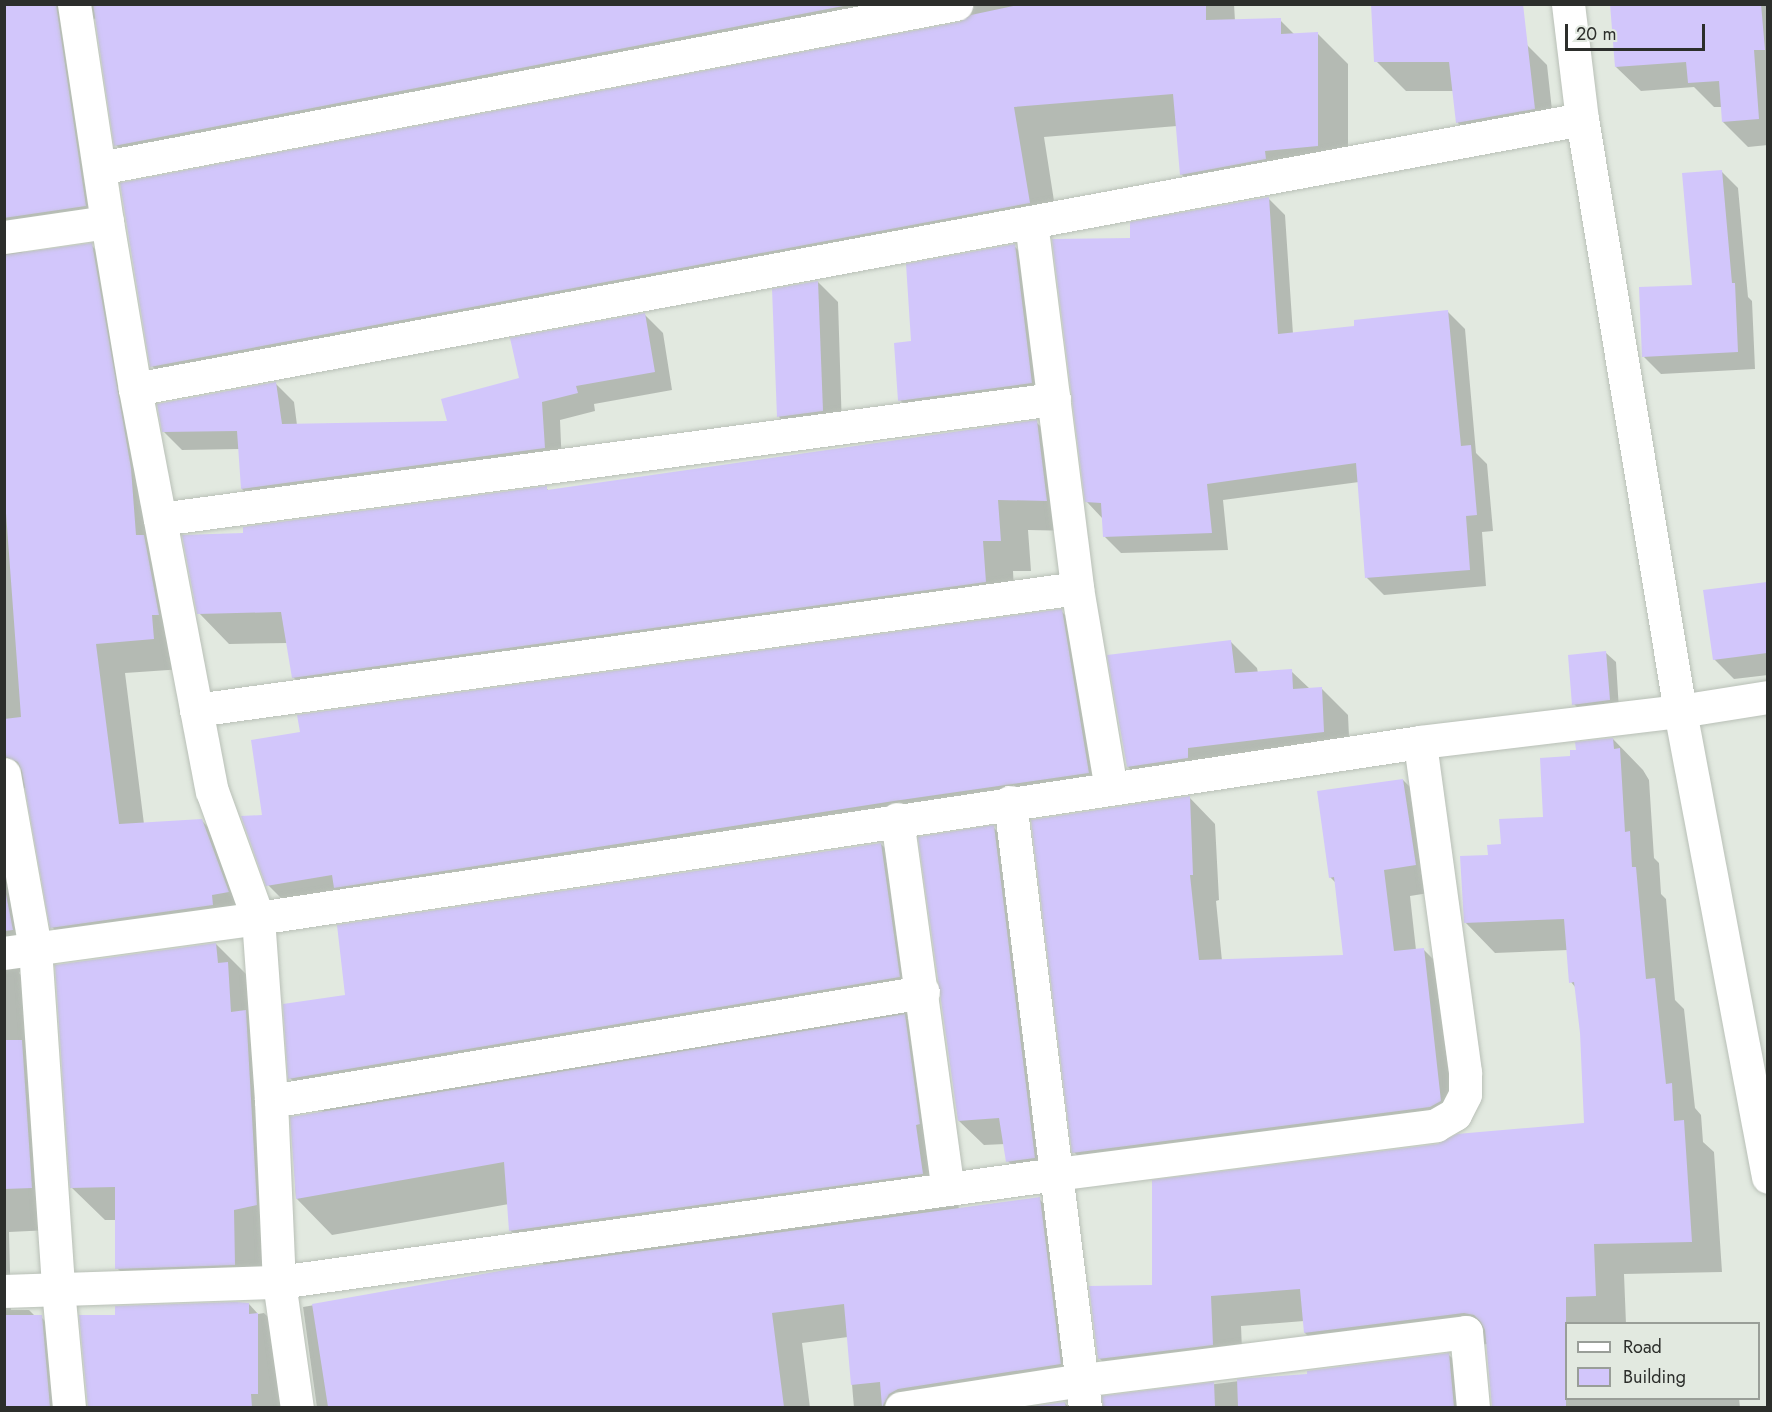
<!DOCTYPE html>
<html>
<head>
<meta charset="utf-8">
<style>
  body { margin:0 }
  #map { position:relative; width:1772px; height:1412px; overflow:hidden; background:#e2e9e0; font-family:Jost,sans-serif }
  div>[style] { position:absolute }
  .shadow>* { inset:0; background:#0003 }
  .building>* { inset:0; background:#d2c6fb }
  .roads { filter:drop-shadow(0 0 2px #b9c0b7) drop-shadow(0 0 2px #b9c0b7) }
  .minor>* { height:33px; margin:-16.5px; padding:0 16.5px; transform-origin:16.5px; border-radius:16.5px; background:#fff }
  span { translate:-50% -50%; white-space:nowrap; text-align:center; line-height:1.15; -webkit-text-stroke:5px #e2e9e0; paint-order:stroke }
  .frame { position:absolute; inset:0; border:6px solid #2c2e2b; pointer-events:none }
  .legend { position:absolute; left:1565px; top:1322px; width:195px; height:78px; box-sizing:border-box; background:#e2e9e0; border:2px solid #999e98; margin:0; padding:8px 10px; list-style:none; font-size:18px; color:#2c2e2b }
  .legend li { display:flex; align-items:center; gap:12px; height:30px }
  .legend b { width:30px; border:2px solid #999e98 }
  .scale { position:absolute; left:1565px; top:24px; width:140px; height:27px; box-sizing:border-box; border:3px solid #2c2e2b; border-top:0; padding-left:8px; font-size:18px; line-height:21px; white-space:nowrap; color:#2c2e2b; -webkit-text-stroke:4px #e2e9e0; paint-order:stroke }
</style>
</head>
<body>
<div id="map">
  <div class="shadow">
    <i style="clip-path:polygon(4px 4px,1234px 4px,1235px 21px,1280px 20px,1295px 35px,1318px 34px,1348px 64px,1348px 175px,1212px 204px,1181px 174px,1177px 126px,1044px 137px,1059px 233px,182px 397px,152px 366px,970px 18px,146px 176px,116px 145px,96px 18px,92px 20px,115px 236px,31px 248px,18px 255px,91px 245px,121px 275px,183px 669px,125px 673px,144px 824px,201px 820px,232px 851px,258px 922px,82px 957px,52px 927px,27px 787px,23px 789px,22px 968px,19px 973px,47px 1002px,50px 1230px,9px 1232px,11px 1310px,29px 1310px,36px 1317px,41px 1317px,71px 1347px,77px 1408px,4px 1408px)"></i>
    <i style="clip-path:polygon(1611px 4px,1768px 4px,1768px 145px,1748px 147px,1723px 122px,1722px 107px,1714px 107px,1694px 87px,1641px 91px,1616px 67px)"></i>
    <i style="clip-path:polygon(1527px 45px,1547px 65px,1554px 128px,1477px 142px,1458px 123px,1454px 91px,1406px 91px,1376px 61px)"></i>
    <i style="clip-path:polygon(1721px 171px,1738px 188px,1748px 297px,1752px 301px,1755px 369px,1661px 374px,1644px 357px,1694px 286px)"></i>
    <i style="clip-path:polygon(1268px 198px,1285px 215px,1293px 334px,1356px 327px,1448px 312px,1465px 329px,1476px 453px,1487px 464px,1493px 531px,1482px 532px,1486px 586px,1384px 595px,1367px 578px,1359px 482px,1223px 500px,1228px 550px,1121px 553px,1104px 536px,1103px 519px,1087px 502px,1132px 239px)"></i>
    <i style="clip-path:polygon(1014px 246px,1033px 264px,1050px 401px,918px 419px,900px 400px,913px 343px)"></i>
    <i style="clip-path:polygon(818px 282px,838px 302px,842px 430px,798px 436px,779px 417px)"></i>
    <i style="clip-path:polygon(645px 315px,663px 333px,672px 390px,594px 404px,595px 411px,560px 420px,562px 467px,261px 507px,242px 489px,240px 449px,182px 450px,164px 432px,275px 383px,294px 402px,297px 425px,448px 423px,521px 379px)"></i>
    <i style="clip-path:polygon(1036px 422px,1067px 452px,1077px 531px,1028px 530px,1031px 571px,1013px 571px,1015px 612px,324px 708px,293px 677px,288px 643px,229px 644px,199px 613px,245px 534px,546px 488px,549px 491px)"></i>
    <i style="clip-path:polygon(1768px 583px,1768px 675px,1734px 679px,1714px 659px,1705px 592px)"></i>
    <i style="clip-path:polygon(1061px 611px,1086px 636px,1114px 798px,293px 910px,268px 885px,264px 816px)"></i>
    <i style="clip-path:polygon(1231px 642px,1257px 668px,1258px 673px,1291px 671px,1310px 689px,1321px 688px,1348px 715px,1350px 758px,1154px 793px,1128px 767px)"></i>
    <i style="clip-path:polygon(1606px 653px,1616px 662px,1619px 710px,1584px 714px,1574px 704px)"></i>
    <i style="clip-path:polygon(1613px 739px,1643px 770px,1649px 780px,1654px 858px,1659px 863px,1661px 894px,1666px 899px,1675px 1000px,1684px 1009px,1695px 1108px,1701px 1115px,1703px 1142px,1714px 1152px,1722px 1272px,1624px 1274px,1626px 1324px,1566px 1324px,1566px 1398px,1739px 1398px,1740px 1408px,1493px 1408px,1487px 1344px,1335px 1363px,1305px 1333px,1304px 1321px,1241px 1326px,1243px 1374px,1130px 1389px,1099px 1358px,1154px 1286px,1586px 1124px,1581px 1033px,1576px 988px,1571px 982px,1568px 950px,1495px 953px,1465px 922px,1489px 857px,1545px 818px,1572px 757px,1578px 751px)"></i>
    <i style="clip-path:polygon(1403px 780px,1429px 806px,1441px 891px,1410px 896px,1416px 950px,1423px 949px,1449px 975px,1466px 1127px,1456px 1133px,1100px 1179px,1074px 1152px,1189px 797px,1215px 824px,1219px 900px,1216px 901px,1222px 961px,1345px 956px,1336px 883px,1330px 877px)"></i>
    <i style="clip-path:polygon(993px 827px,1018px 852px,1059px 1182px,1032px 1186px,1008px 1161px,1005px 1144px,984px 1145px,959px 1121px)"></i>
    <i style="clip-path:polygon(881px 844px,918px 881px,936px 1013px,907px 1018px,941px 1052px,959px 1210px,1039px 1199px,1070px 1229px,1090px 1394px,1004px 1408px,854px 1408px,848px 1337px,802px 1343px,810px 1408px,317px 1408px,303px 1307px,545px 1266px,510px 1230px,509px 1204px,332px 1235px,296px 1198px,292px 1118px,324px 1113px,290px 1078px,346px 996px)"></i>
    <i style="clip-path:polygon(216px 944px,249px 977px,268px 1297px,150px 1301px,117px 1268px,117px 1220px,105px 1220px,71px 1187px)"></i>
    <i style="clip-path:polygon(249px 1304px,258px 1314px,264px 1313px,294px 1343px,303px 1408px,89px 1408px,81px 1317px,117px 1317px)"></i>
    <i style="clip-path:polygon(1449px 1355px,1479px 1385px,1481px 1408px,1104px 1408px,1104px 1398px,1247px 1380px,1308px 1375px)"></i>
    <i style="clip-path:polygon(1065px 1403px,1069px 1408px,1037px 1408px)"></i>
  </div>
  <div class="building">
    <i style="clip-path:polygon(4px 4px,56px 4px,86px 206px,4px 218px)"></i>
    <i style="clip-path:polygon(93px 4px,854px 4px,114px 146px)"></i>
    <i style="clip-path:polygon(1023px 4px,1206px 4px,1206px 20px,1281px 18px,1281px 34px,1318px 32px,1318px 146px,1265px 151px,1266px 159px,1180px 175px,1173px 94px,1014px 107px,1030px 203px,150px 367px,120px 183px,960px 22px,971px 15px)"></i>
    <i style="clip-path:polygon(1371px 4px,1523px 4px,1535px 109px,1456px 123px,1449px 62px,1374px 62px)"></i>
    <i style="clip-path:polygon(1610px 4px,1761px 4px,1765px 50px,1754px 50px,1759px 119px,1722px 122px,1719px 81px,1688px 83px,1686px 62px,1615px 67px)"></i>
    <i style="clip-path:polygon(1722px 170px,1732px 283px,1735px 283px,1738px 352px,1642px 357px,1639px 287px,1692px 285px,1682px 173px)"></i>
    <i style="clip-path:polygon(1269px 197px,1278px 334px,1354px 326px,1354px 320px,1448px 310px,1461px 446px,1471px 445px,1477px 515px,1466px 516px,1470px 570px,1365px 578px,1356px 463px,1207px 484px,1212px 533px,1103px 537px,1101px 503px,1085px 502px,1052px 239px,1130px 238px,1130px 222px)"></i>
    <i style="clip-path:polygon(92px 243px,131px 468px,136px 535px,144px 535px,159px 615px,152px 615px,154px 639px,96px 644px,119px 824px,202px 819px,229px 892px,212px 895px,213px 905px,50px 928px,22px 771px,18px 762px,4px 756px,4px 719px,21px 717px,4px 486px,4px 255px)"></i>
    <i style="clip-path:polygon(1015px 244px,1032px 383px,898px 401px,894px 343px,911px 341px,906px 264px)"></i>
    <i style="clip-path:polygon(818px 281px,823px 411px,777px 417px,772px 289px)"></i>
    <i style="clip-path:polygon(645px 313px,655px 372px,576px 386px,578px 393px,542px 402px,545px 448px,241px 489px,237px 431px,162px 432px,157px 404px,276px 382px,282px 424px,447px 421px,441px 399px,519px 378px,510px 338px)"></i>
    <i style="clip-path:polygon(1037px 420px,1047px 501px,998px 500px,1001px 541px,983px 541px,986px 582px,292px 678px,281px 612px,197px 614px,182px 535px,243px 533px,243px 527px,547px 486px,547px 490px)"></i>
    <i style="clip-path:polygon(1767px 582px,1767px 653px,1713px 660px,1703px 590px)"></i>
    <i style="clip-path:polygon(1062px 609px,1089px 773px,894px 801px,334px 888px,332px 875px,266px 886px,241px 816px,262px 815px,251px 740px,300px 732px,297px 715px)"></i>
    <i style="clip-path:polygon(1231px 640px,1235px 673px,1292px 669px,1293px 689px,1322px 687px,1324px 732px,1188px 748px,1188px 758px,1127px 767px,1107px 655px)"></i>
    <i style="clip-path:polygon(1606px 651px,1610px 700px,1572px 705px,1568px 655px)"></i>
    <i style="clip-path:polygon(1613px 738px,1614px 749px,1620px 748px,1625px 832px,1630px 831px,1632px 867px,1636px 867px,1646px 979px,1655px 978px,1666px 1084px,1672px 1083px,1674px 1121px,1684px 1120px,1692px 1242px,1594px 1244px,1596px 1296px,1566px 1297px,1566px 1407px,1492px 1407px,1485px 1330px,1481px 1322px,1474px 1315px,1464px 1313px,1304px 1333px,1300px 1289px,1211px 1296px,1213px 1345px,1098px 1359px,1089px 1286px,1152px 1285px,1152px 1180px,1438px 1144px,1457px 1134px,1584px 1123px,1580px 1033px,1574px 982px,1569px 983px,1564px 919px,1464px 923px,1460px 856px,1488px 855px,1487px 845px,1501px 844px,1499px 819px,1543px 817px,1540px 758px,1570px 756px,1570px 750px,1576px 750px,1575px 742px)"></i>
    <i style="clip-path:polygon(1403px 779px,1416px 865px,1384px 870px,1394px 951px,1424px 948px,1441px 1101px,1430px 1107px,1072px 1153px,1031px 820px,1190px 796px,1193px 875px,1190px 875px,1199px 960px,1343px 955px,1334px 877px,1329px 878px,1317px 791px)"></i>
    <i style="clip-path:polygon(994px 825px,1035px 1158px,1006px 1162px,999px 1118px,958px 1121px,918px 837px)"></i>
    <i style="clip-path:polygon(881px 843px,900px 977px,288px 1079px,283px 1004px,345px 995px,337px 925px)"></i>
    <i style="clip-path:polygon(4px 884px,13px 930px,4px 931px)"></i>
    <i style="clip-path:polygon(216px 943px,218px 963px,228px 962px,231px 1012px,246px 1010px,257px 1205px,234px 1210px,235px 1265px,115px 1269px,115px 1187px,70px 1188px,55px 965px)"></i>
    <i style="clip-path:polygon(905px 1014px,920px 1124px,916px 1125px,923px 1174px,509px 1231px,504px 1162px,296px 1199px,290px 1117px)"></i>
    <i style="clip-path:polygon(4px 1040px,22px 1040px,32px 1188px,4px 1189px)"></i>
    <i style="clip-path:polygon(1040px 1197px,1061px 1364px,898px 1389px,889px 1394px,882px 1407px,880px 1382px,851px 1385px,844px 1304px,772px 1313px,784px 1407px,328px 1407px,312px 1304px,511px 1269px)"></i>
    <i style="clip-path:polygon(236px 1302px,249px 1303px,249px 1314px,258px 1313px,258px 1394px,251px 1394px,252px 1407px,88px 1407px,79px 1315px,115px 1315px,115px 1306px)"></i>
    <i style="clip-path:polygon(4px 1315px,42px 1315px,50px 1407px,4px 1407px)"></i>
    <i style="clip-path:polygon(1449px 1353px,1454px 1407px,1238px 1407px,1237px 1379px,1307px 1374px,1307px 1371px)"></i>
    <i style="clip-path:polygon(1214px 1382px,1215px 1407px,1103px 1407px,1102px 1396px)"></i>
    <i style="clip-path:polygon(1065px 1402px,1066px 1407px,1027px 1407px)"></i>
  </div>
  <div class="roads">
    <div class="minor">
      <i style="left:74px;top:4px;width:220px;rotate:81.4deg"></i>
      <i style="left:107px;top:222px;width:169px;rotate:80.5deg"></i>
      <i style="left:135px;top:389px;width:409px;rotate:79.2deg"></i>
      <i style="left:212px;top:791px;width:135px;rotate:70.1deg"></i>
      <i style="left:258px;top:918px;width:183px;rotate:85.9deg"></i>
      <i style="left:271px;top:1101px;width:181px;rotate:87.5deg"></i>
      <i style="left:279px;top:1282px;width:127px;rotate:81.9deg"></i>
      <i style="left:1568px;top:4px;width:116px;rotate:83.1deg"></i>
      <i style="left:1582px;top:119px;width:600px;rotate:80.6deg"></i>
      <i style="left:1680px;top:711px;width:474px;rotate:79.3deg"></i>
      <i style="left:100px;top:168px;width:872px;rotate:-10.85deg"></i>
      <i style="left:1031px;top:222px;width:369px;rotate:82.8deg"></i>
      <i style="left:1077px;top:588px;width:203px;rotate:80.4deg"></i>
      <i style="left:4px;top:237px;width:104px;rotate:-8.3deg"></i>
      <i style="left:135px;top:389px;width:1472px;rotate:-10.57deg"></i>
      <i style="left:160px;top:519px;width:902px;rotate:-7.65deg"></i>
      <i style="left:196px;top:710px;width:889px;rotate:-7.88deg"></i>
      <i style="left:4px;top:774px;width:177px;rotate:79.9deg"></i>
      <i style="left:35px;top:948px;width:342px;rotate:86.1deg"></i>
      <i style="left:58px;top:1289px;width:120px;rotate:84.7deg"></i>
      <i style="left:1010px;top:802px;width:611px;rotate:82.94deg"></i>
      <i style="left:897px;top:819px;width:373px;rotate:82.2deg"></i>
      <i style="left:4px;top:953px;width:256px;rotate:-7.8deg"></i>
      <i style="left:258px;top:918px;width:1175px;rotate:-8.61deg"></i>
      <i style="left:1420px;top:742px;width:262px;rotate:-6.8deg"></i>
      <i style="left:1680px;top:711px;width:89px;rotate:-9deg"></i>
      <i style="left:271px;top:1101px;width:661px;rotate:-9.49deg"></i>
      <i style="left:4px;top:1291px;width:275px;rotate:-1.9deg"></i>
      <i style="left:279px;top:1282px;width:784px;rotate:-7.91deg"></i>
      <i style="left:1056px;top:1174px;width:383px;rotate:-7.3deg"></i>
      <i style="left:1436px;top:1125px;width:22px;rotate:-30deg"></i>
      <i style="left:1455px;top:1114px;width:22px;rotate:-63deg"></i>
      <i style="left:1465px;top:1094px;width:22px;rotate:-90deg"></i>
      <i style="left:1465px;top:1072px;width:333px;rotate:-97.8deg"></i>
      <i style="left:901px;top:1408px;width:183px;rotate:-8.8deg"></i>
      <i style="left:1082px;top:1380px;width:387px;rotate:-7.1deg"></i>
      <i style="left:1466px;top:1332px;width:76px;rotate:84.7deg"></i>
    </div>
  </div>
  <div class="frame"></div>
  <ul class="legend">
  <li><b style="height:8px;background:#fff"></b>Road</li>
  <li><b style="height:16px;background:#d2c6fb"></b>Building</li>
  </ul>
  <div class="scale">20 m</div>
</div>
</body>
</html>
